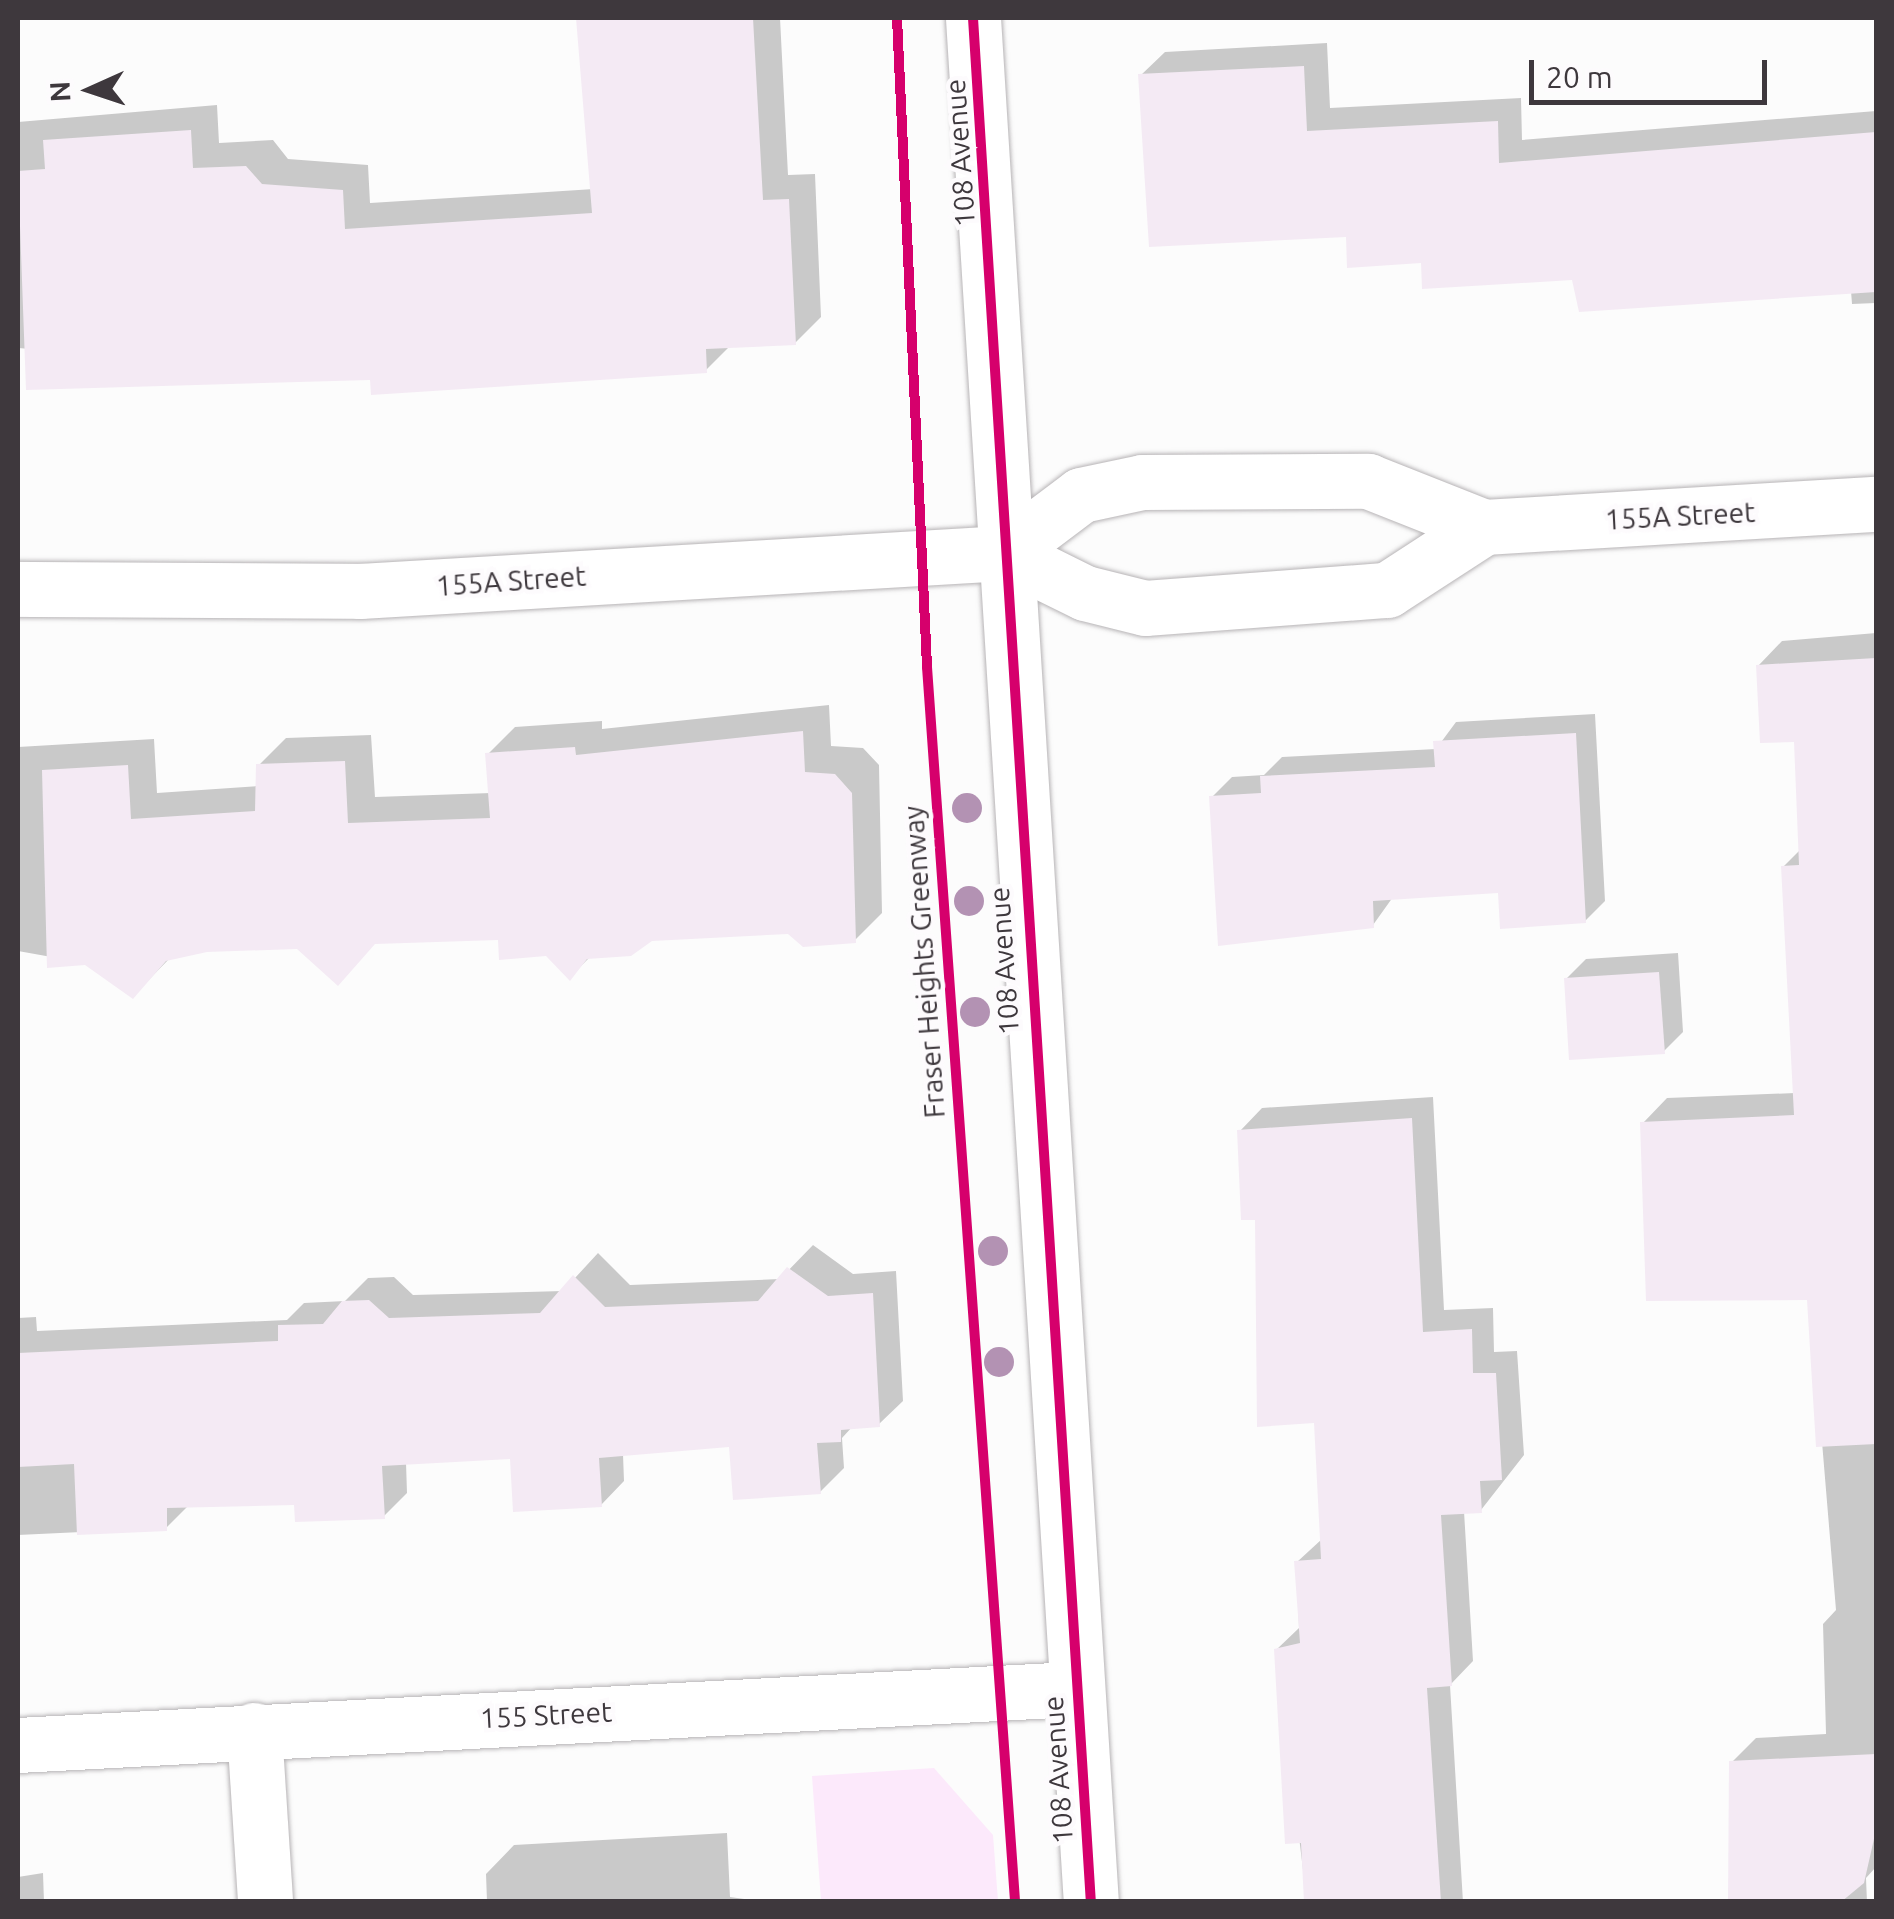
<!DOCTYPE html>
<html>
<head>
<meta charset="utf-8">
<style>
  body { margin:0 }
  #map { position:relative; width:1894px; height:1919px; overflow:hidden; background:#fcfcfc; font-family:Ubuntu,sans-serif }
  div>[style] { position:absolute }
  .green>* { inset:0; background:#fce9fb }
  .shadow>* { inset:0; background:#0003 }
  .building>* { inset:0; background:#f4eaf4 }
  .roads { filter:drop-shadow(0 0 2px #b7b4b6) drop-shadow(0 0 2px #b7b4b6) }
  .minor>* { height:55px; margin:-27.5px; padding:0 27.5px; transform-origin:27.5px; border-radius:27.5px; background:#fff }
  .cycleway>* { height:10px; margin:-5px; padding:0 5px; transform-origin:5px; border-radius:5px; background:#d6006c }
  .trees>* { width:30px; height:30px; margin:-15px; border-radius:50%; background:#b392b3 }
  span { translate:-50% -50%; white-space:nowrap; text-align:center; line-height:1.15; -webkit-text-stroke:9px #fdfbfd; paint-order:stroke }
  .street-label { font-size:28px; color:#3e383d }
  .frame { position:absolute; inset:0; border:20px solid #3e383d; pointer-events:none }
  .north { position:absolute; left:40px; top:40px; width:100px; height:100px; -webkit-text-stroke:8px #fdfbfd; paint-order:stroke; rotate:267deg; font-size:28px; font-weight:700; line-height:40px; text-align:center; color:#3e383d }
  .north::after { content:''; display:block; margin:auto; width:35px; height:45px; background:#3e383d; clip-path:polygon(50% 0,100% 100%,50% 72%,0 100%) }
  .scale { position:absolute; left:1529px; top:60px; width:238px; height:45px; box-sizing:border-box; border:5px solid #3e383d; border-top:0; padding-left:12px; font-size:30px; line-height:35px; white-space:nowrap; color:#3e383d; -webkit-text-stroke:8px #fdfbfd; paint-order:stroke }
</style>
</head>
<body>
<div id="map">
  <div class="green">
    <i style="clip-path:polygon(934px 1768px,993px 1835px,998px 1901px,821px 1901px,812px 1776px)"></i>
  </div>
  <div class="shadow">
    <i style="clip-path:polygon(578px 18px,780px 18px,788px 175px,815px 174px,821px 317px,795px 343px,730px 346px,706px 370px,372px 377px,18px 348px,18px 122px,217px 105px,219px 143px,273px 140px,288px 159px,368px 165px,370px 203px,594px 189px)"></i>
    <i style="clip-path:polygon(1327px 43px,1330px 108px,1521px 98px,1522px 140px,1876px 111px,1876px 303px,1852px 304px,1851px 291px,1424px 260px,1348px 234px,1141px 75px,1165px 52px)"></i>
    <i style="clip-path:polygon(1876px 633px,1876px 1867px,1866px 1878px,1867px 1902px,1732px 1902px,1732px 1762px,1756px 1738px,1826px 1734px,1823px 1624px,1836px 1610px,1810px 1298px,1643px 1123px,1667px 1098px,1795px 1093px,1783px 867px,1800px 850px,1796px 739px,1758px 666px,1782px 641px)"></i>
    <i style="clip-path:polygon(829px 705px,831px 746px,863px 748px,879px 765px,882px 913px,855px 940px,789px 932px,651px 939px,591px 956px,570px 977px,547px 954px,500px 938px,206px 950px,170px 958px,133px 996px,85px 963px,18px 951px,18px 747px,154px 739px,157px 793px,258px 786px,259px 765px,286px 738px,371px 735px,375px 797px,491px 793px,488px 754px,515px 727px,602px 721px,602px 729px)"></i>
    <i style="clip-path:polygon(1595px 714px,1605px 901px,1585px 921px,1501px 890px,1393px 897px,1373px 925px,1221px 943px,1212px 797px,1232px 777px,1264px 775px,1282px 757px,1436px 749px,1456px 722px)"></i>
    <i style="clip-path:polygon(1678px 953px,1683px 1032px,1663px 1052px,1566px 979px,1586px 959px)"></i>
    <i style="clip-path:polygon(1433px 1097px,1444px 1310px,1493px 1308px,1494px 1352px,1517px 1351px,1524px 1455px,1481px 1510px,1464px 1511px,1473px 1661px,1450px 1685px,1463px 1902px,1307px 1902px,1276px 1650px,1299px 1628px,1297px 1562px,1322px 1539px,1316px 1421px,1240px 1131px,1262px 1108px)"></i>
    <i style="clip-path:polygon(813px 1245px,853px 1274px,896px 1271px,903px 1401px,879px 1424px,853px 1426px,842px 1438px,844px 1468px,820px 1492px,732px 1444px,623px 1454px,624px 1481px,601px 1505px,513px 1456px,406px 1462px,407px 1493px,384px 1516px,296px 1502px,189px 1505px,166px 1528px,18px 1535px,18px 1318px,36px 1317px,37px 1331px,287px 1320px,304px 1303px,345px 1301px,368px 1278px,394px 1277px,413px 1295px,563px 1291px,598px 1253px,630px 1285px,780px 1279px)"></i>
    <i style="clip-path:polygon(727px 1833px,730px 1897px,765px 1902px,487px 1902px,486px 1874px,514px 1845px)"></i>
    <i style="clip-path:polygon(43px 1873px,44px 1902px,18px 1902px,18px 1877px)"></i>
  </div>
  <div class="building">
    <i style="clip-path:polygon(576px 18px,753px 18px,763px 200px,789px 199px,796px 345px,706px 349px,707px 373px,371px 395px,370px 380px,26px 390px,18px 171px,45px 169px,43px 140px,191px 130px,193px 168px,246px 166px,262px 184px,343px 190px,345px 229px,592px 213px)"></i>
    <i style="clip-path:polygon(1304px 66px,1307px 131px,1498px 121px,1499px 163px,1876px 132px,1876px 292px,1579px 312px,1572px 280px,1422px 289px,1421px 263px,1347px 268px,1346px 237px,1149px 247px,1138px 74px)"></i>
    <i style="clip-path:polygon(1876px 658px,1876px 1444px,1816px 1447px,1807px 1300px,1646px 1301px,1640px 1122px,1794px 1115px,1781px 866px,1799px 865px,1794px 742px,1760px 743px,1756px 665px)"></i>
    <i style="clip-path:polygon(803px 731px,805px 772px,835px 774px,852px 793px,856px 943px,803px 947px,788px 934px,652px 941px,631px 956px,587px 959px,570px 981px,546px 956px,499px 960px,498px 940px,375px 944px,338px 986px,297px 949px,207px 952px,166px 961px,133px 999px,85px 965px,47px 968px,42px 770px,128px 765px,131px 819px,255px 811px,256px 764px,345px 761px,348px 823px,490px 818px,485px 753px,575px 747px,576px 755px)"></i>
    <i style="clip-path:polygon(1576px 733px,1586px 923px,1500px 929px,1498px 893px,1373px 901px,1374px 928px,1218px 946px,1209px 796px,1261px 793px,1260px 776px,1435px 767px,1433px 741px)"></i>
    <i style="clip-path:polygon(1659px 972px,1665px 1054px,1569px 1060px,1564px 978px)"></i>
    <i style="clip-path:polygon(1412px 1118px,1423px 1332px,1472px 1329px,1473px 1373px,1496px 1373px,1502px 1480px,1480px 1481px,1482px 1513px,1441px 1515px,1452px 1686px,1427px 1688px,1441px 1902px,1304px 1902px,1301px 1843px,1285px 1844px,1274px 1649px,1300px 1643px,1294px 1561px,1321px 1559px,1314px 1423px,1257px 1427px,1255px 1220px,1241px 1220px,1237px 1130px)"></i>
    <i style="clip-path:polygon(787px 1267px,828px 1296px,873px 1293px,880px 1427px,841px 1430px,841px 1442px,817px 1443px,821px 1494px,733px 1500px,729px 1447px,599px 1458px,602px 1507px,513px 1512px,510px 1459px,382px 1466px,385px 1519px,295px 1522px,294px 1505px,167px 1508px,167px 1531px,77px 1535px,74px 1464px,18px 1467px,18px 1353px,278px 1341px,278px 1325px,323px 1324px,342px 1301px,369px 1300px,389px 1318px,540px 1313px,573px 1275px,605px 1307px,758px 1301px)"></i>
    <i style="clip-path:polygon(1876px 1754px,1876px 1830px,1864px 1883px,1841px 1902px,1728px 1902px,1729px 1761px)"></i>
  </div>
  <div class="roads">
    <div class="minor">
      <i style="left:973px;top:18px;width:1888px;rotate:86.42deg"></i>
      <i style="left:1004px;top:553px;width:96px;rotate:-37deg"></i>
      <i style="left:1081px;top:495px;width:62px;rotate:-12deg"></i>
      <i style="left:1142px;top:482px;width:226px;rotate:-0.3deg"></i>
      <i style="left:1368px;top:481px;width:125px;rotate:21.6deg"></i>
      <i style="left:1484px;top:527px;width:393px;rotate:-3.4deg"></i>
      <i style="left:18px;top:589px;width:342px;rotate:0.3deg"></i>
      <i style="left:360px;top:591px;width:645px;rotate:-3.38deg"></i>
      <i style="left:1004px;top:553px;width:90px;rotate:26.3deg"></i>
      <i style="left:1085px;top:593px;width:62px;rotate:14deg"></i>
      <i style="left:1145px;top:608px;width:243px;rotate:-4.3deg"></i>
      <i style="left:1387px;top:590px;width:116px;rotate:-33deg"></i>
      <i style="left:254px;top:1730px;width:172px;rotate:86.3deg"></i>
      <i style="left:18px;top:1745px;width:1057px;rotate:-3.04deg"></i>
    </div>
  </div>
  <div class="cycleway">
    <i style="left:897px;top:18px;width:650px;rotate:87.35deg"></i>
    <i style="left:927px;top:667px;width:1238px;rotate:85.92deg"></i>
    <i style="left:973px;top:18px;width:1888px;rotate:86.42deg"></i>
  </div>
  <div class="trees">
    <i style="left:967px;top:808px"></i>
    <i style="left:969px;top:901px"></i>
    <i style="left:975px;top:1012px"></i>
    <i style="left:993px;top:1251px"></i>
    <i style="left:999px;top:1362px"></i>
  </div>
  <div class="street-label">
    <span style="left:960px;top:153px;rotate:-94deg">108 Avenue</span>
    <span style="left:1680px;top:516px;rotate:-3deg">155A Street</span>
    <span style="left:511px;top:581px;rotate:-4deg">155A Street</span>
    <span style="left:1004px;top:961px;rotate:-94deg">108 Avenue</span>
    <span style="left:924px;top:962px;rotate:-94deg">Fraser Heights Greenway</span>
    <span style="left:546px;top:1715px;rotate:-3deg">155 Street</span>
    <span style="left:1058px;top:1770px;rotate:-94deg">108 Avenue</span>
  </div>
  <div class="frame"></div>
  <div class="north">N</div>
  <div class="scale">20 m</div>
</div>
</body>
</html>
